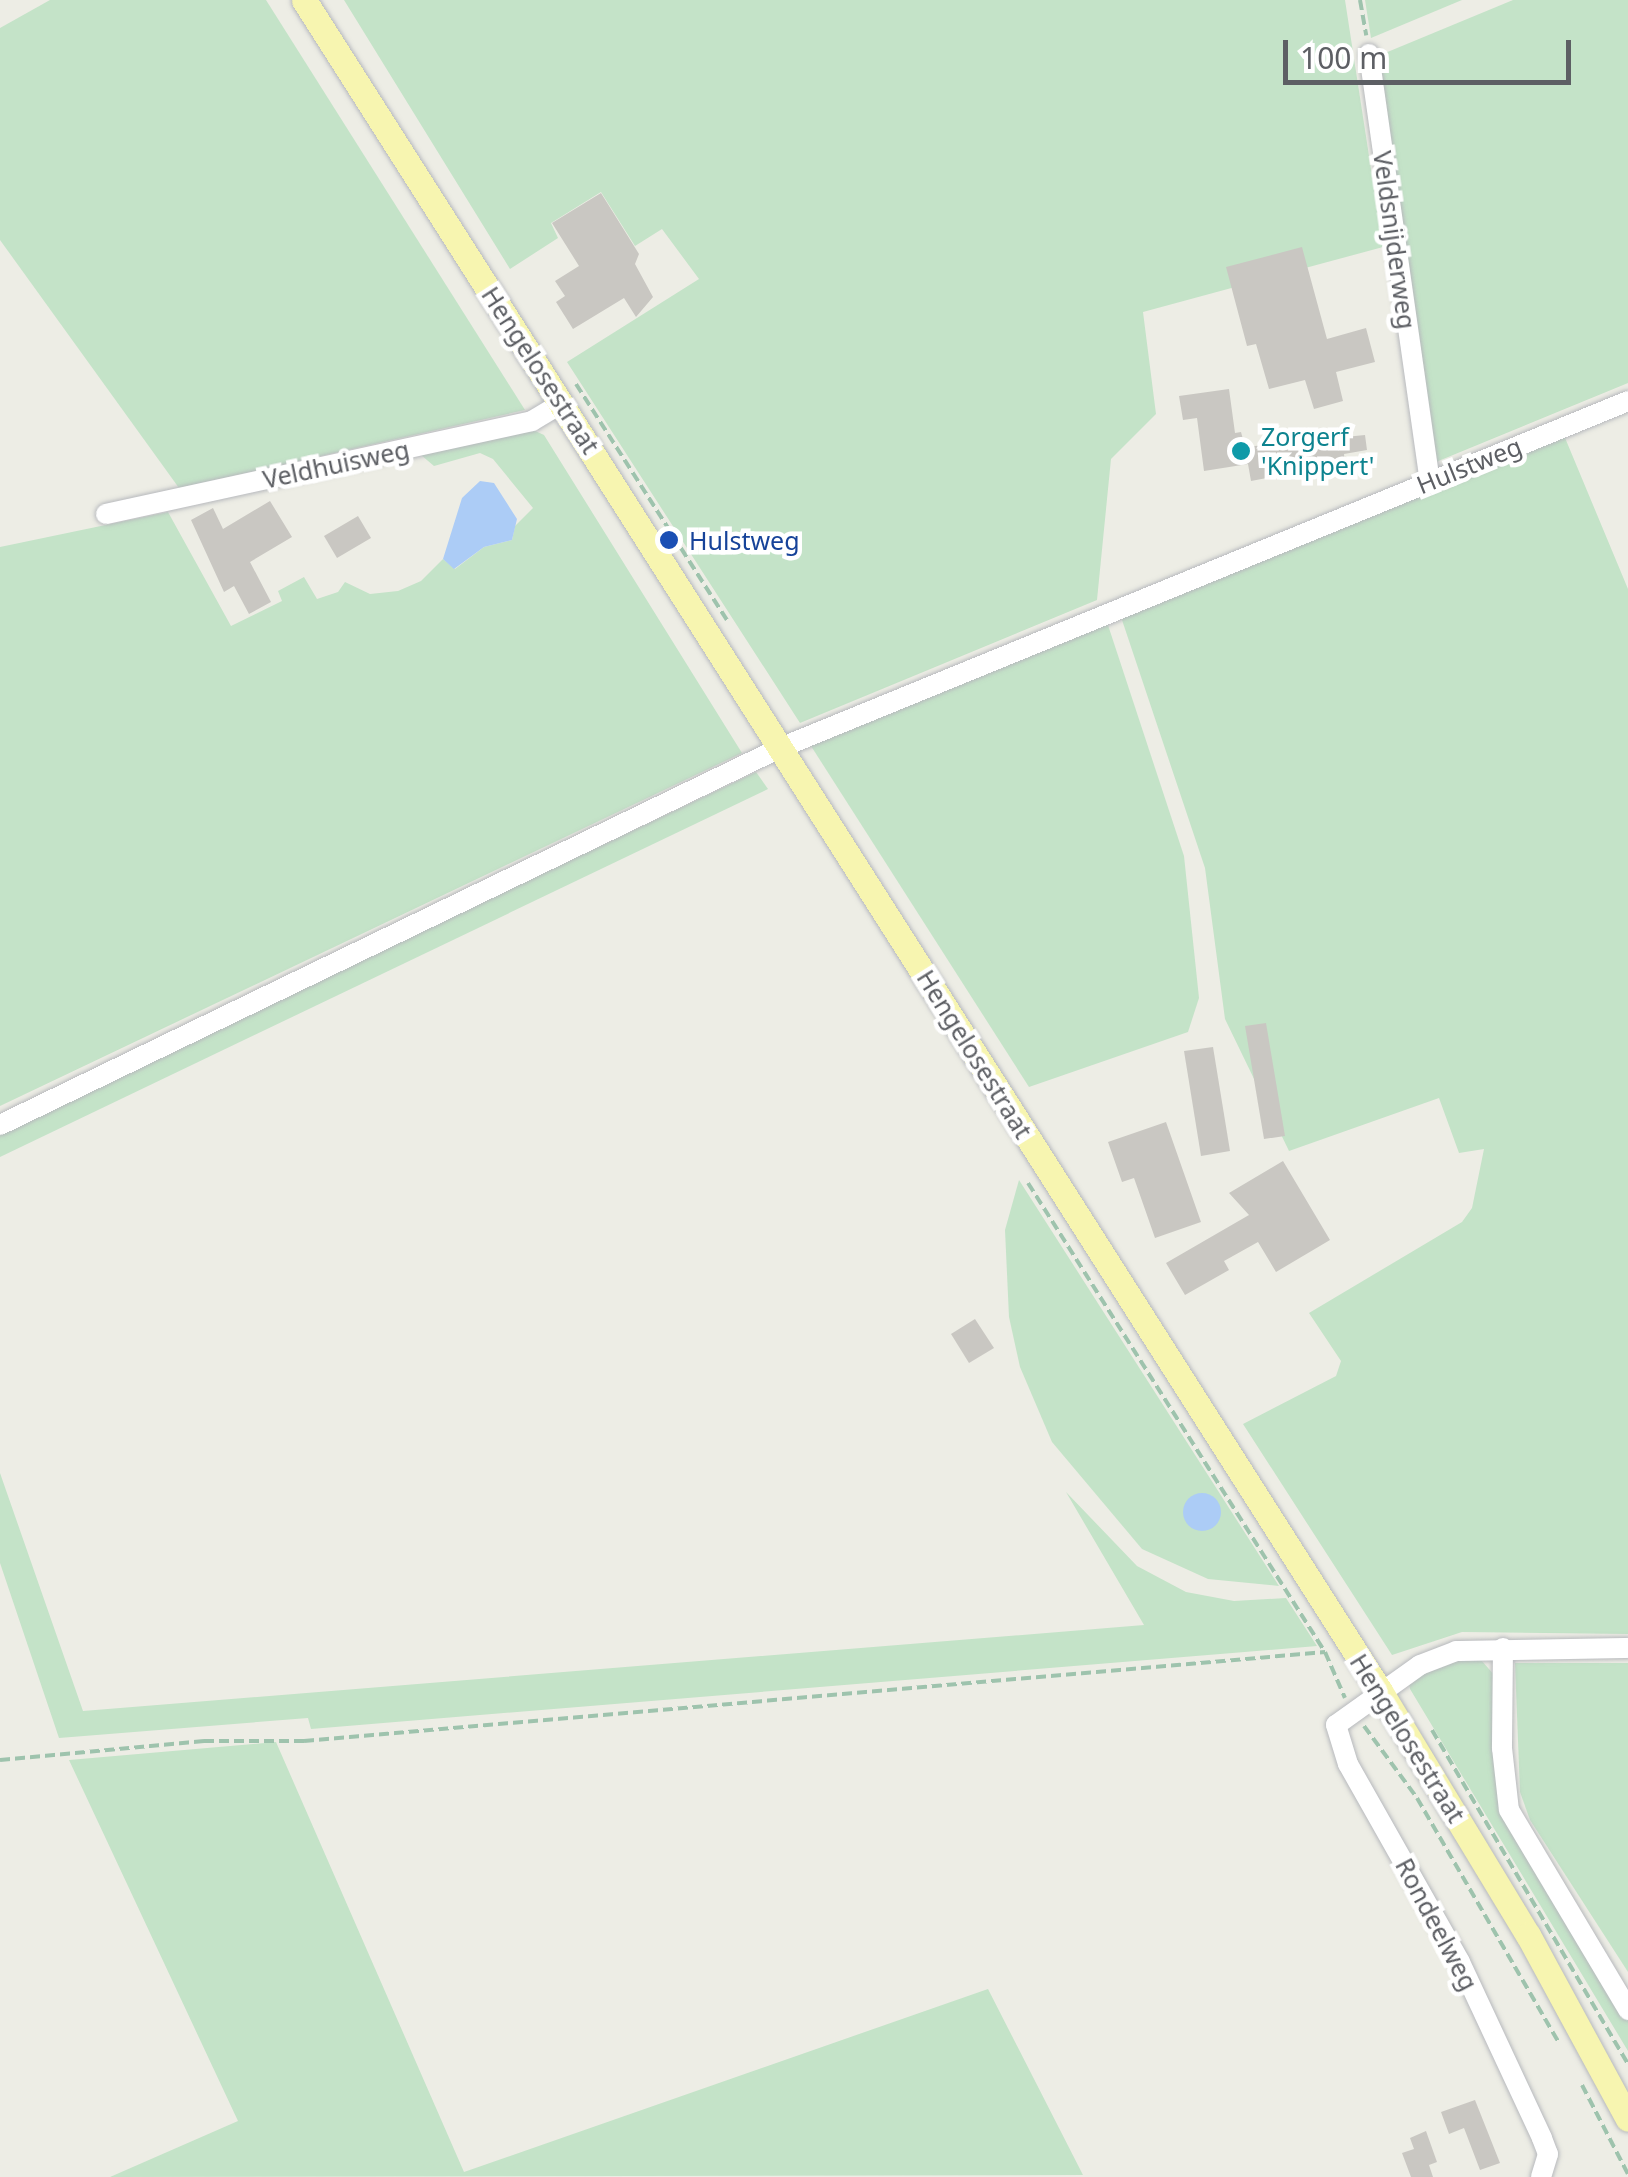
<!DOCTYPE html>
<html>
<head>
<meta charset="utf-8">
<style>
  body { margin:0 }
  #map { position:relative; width:1628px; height:2177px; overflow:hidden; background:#edede5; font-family:"Noto Sans",sans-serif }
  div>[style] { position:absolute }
  .green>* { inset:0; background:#c4e3c8 }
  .water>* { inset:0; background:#acccf6 }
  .round { border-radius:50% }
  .building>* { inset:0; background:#c9c7c2 }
  .path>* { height:4px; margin-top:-2px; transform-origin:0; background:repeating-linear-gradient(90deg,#9ec3ad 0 10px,transparent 0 15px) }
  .roads { filter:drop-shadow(0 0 2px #b7b9bd) drop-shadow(0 0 2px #b7b9bd) }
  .minor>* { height:20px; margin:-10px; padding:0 10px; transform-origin:10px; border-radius:10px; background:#fff }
  .major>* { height:25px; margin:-12.5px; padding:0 12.5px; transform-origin:12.5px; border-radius:12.5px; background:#f7f5b0 }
  .dots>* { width:28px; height:28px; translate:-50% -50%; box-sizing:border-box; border:5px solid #fff; border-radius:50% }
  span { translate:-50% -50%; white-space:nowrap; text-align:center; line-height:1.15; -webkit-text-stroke:9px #fff; paint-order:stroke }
  .street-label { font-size:25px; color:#5d5f64 }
  .culture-label { font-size:25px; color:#0d838f }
  .left { translate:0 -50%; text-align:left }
  .transit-label { font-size:25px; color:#164399 }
  .scale { position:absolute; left:1283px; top:40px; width:288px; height:45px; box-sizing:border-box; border:5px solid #5d5f64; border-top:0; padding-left:12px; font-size:30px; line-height:35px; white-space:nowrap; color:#5d5f64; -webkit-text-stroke:8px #fff; paint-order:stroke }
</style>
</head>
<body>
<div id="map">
  <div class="green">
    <i style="clip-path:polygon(50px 0,266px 0,525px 410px,179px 488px,0 240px,0 28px)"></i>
    <i style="clip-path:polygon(344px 0,1345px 0,1383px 247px,1143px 312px,1156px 414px,1111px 459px,1097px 600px,800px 723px,567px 362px,699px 279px,662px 229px,635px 246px,601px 192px,551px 223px,558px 238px,510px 269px)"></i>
    <i style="clip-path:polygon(1365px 0,1462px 0,1371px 38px)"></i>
    <i style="clip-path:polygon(1513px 0,1628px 0,1628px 383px,1436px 462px,1373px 58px)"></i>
    <i style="clip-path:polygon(533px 430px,544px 435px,742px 753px,0 1106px,0 547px,168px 512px,231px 626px,282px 601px,278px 591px,304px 577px,317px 599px,338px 592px,345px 582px,370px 594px,398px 591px,421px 581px,443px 559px,455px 569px,484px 547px,512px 540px,515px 526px,533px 508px,493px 459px,480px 453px,434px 466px,421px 455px)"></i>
    <i style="clip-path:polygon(1563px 433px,1628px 589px,1628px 1634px,1462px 1632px,1392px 1655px,1243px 1424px,1336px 1376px,1341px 1361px,1309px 1313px,1462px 1222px,1472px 1208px,1484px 1149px,1459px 1153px,1439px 1098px,1289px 1151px,1225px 1019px,1205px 868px,1120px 614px)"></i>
    <i style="clip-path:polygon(1106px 619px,1184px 856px,1199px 998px,1188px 1032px,1029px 1087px,811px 746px)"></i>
    <i style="clip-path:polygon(756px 772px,768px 789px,0 1157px,0 1132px)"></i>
    <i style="clip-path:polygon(1019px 1180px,1279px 1586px,1208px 1579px,1142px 1549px,1052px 1442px,1020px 1367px,1009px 1317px,1005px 1230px)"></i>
    <i style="clip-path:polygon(0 1473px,83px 1711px,1144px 1625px,1066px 1492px,1137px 1566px,1186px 1592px,1234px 1601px,1286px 1598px,1317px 1646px,311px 1729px,308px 1718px,59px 1738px,0 1563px)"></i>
    <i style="clip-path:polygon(1442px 1659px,1481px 1660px,1496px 1677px,1513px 1834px,1628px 2020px,1628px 2051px,1410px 1689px,1409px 1683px)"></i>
    <i style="clip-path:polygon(1515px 1663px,1628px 1663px,1628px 1972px,1530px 1820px,1520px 1792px)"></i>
    <i style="clip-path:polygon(276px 1742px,464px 2172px,988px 1989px,1083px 2175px,110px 2177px,238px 2121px,69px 1760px)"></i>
  </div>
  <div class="water">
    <i style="clip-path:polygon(480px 481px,494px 483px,517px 519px,512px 540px,484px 547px,454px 569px,443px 559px,462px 498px)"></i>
    <i class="round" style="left:1183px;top:1493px;width:38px;height:38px"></i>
  </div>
  <div class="building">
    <i style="clip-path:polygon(601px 193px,639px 254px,635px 264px,653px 297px,636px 317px,624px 298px,573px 329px,556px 302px,565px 296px,555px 281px,579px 266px,552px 223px)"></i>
    <i style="clip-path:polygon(1302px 247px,1327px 339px,1366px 328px,1375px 362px,1336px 372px,1343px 401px,1314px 409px,1305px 380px,1269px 389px,1256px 344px,1247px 346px,1226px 267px)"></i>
    <i style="clip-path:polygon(1229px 389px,1235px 433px,1241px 432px,1245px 447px,1365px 435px,1367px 450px,1344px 454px,1345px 463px,1251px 481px,1248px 464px,1204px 471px,1197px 418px,1183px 420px,1179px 396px)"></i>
    <i style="clip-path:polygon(270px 501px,292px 537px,250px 562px,271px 602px,249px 614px,234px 586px,224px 592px,191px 520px,213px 508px,223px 529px)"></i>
    <i style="clip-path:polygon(358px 516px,371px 538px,337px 558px,324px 536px)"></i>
    <i style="clip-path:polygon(1266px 1023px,1285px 1136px,1264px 1139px,1245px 1026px)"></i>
    <i style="clip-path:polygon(1213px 1047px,1230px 1151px,1201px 1156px,1184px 1051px)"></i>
    <i style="clip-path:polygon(1166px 1122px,1201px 1222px,1155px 1238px,1134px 1178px,1122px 1182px,1108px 1142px)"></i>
    <i style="clip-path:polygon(1283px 1161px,1330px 1240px,1276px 1272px,1258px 1242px,1224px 1261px,1229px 1270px,1185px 1295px,1166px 1263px,1249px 1215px,1229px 1193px)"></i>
    <i style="clip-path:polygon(975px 1319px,994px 1348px,969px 1363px,951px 1334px)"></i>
    <i style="clip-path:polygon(1475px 2100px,1500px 2163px,1480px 2170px,1464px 2128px,1449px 2134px,1441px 2112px)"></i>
    <i style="clip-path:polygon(1426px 2131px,1437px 2162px,1429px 2165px,1433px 2177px,1411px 2177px,1402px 2153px,1414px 2149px,1410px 2138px)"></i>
  </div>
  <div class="path">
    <i style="left:1360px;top:0;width:36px;rotate:80deg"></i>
    <i style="left:576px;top:384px;width:280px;rotate:57.4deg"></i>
    <i style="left:1028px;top:1183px;width:555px;rotate:57.66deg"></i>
    <i style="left:1325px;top:1652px;width:50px;rotate:66.5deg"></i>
    <i style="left:1364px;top:1726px;width:89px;rotate:53.6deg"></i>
    <i style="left:1417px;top:1798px;width:281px;rotate:59.9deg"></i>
    <i style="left:1432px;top:1730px;width:387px;rotate:59.6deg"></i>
    <i style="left:0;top:1760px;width:205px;rotate:-5.3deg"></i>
    <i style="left:204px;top:1741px;width:100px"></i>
    <i style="left:304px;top:1741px;width:1025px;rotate:-4.98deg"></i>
    <i style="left:1582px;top:2085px;width:100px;rotate:62.7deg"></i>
  </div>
  <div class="roads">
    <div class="minor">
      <i style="left:1369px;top:54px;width:430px;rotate:81.9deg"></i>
      <i style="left:106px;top:514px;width:436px;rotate:-12.3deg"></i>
      <i style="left:532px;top:421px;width:35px;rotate:-31deg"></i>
      <i style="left:0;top:1125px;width:866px;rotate:-25.8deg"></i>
      <i style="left:780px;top:748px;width:916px;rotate:-22.25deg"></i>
      <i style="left:1503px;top:1648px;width:100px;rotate:90.6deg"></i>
      <i style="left:1502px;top:1748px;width:62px;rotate:83.6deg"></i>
      <i style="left:1509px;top:1810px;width:233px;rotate:59.2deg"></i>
      <i style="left:1541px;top:2177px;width:24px;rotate:-73deg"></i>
      <i style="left:1548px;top:2154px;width:17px;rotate:-111deg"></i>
      <i style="left:1542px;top:2138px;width:194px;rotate:-115deg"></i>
      <i style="left:1460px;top:1962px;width:227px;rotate:-119.5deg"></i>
      <i style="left:1348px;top:1764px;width:41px;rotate:-107.1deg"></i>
      <i style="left:1336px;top:1725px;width:103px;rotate:-35.5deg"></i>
      <i style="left:1420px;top:1665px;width:39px;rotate:-21deg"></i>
      <i style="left:1456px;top:1651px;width:172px;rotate:-1deg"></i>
    </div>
    <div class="major">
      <i style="left:304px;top:0;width:2004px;rotate:57.53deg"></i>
      <i style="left:1380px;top:1691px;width:285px;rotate:58.8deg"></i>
      <i style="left:1528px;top:1935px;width:209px;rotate:61.5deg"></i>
    </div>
  </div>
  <div class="dots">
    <i style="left:1241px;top:451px;background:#0f9aa8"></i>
    <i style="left:669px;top:540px;background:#1a4fb4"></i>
  </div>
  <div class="street-label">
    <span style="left:1395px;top:240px;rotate:82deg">Veldsnijderweg</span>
    <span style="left:541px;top:370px;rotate:57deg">Hengelosestraat</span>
    <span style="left:336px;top:464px;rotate:-12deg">Veldhuisweg</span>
    <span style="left:1469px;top:465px;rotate:-22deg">Hulstweg</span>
    <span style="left:975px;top:1054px;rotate:58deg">Hengelosestraat</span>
    <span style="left:1408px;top:1738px;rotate:58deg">Hengelosestraat</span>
    <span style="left:1437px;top:1924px;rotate:62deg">Rondeelweg</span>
  </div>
  <div class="culture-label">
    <span class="left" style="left:1261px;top:451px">Zorgerf<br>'Knippert'</span>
  </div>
  <div class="transit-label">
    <span class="left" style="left:689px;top:540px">Hulstweg</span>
  </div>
  <div class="scale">100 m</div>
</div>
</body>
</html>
